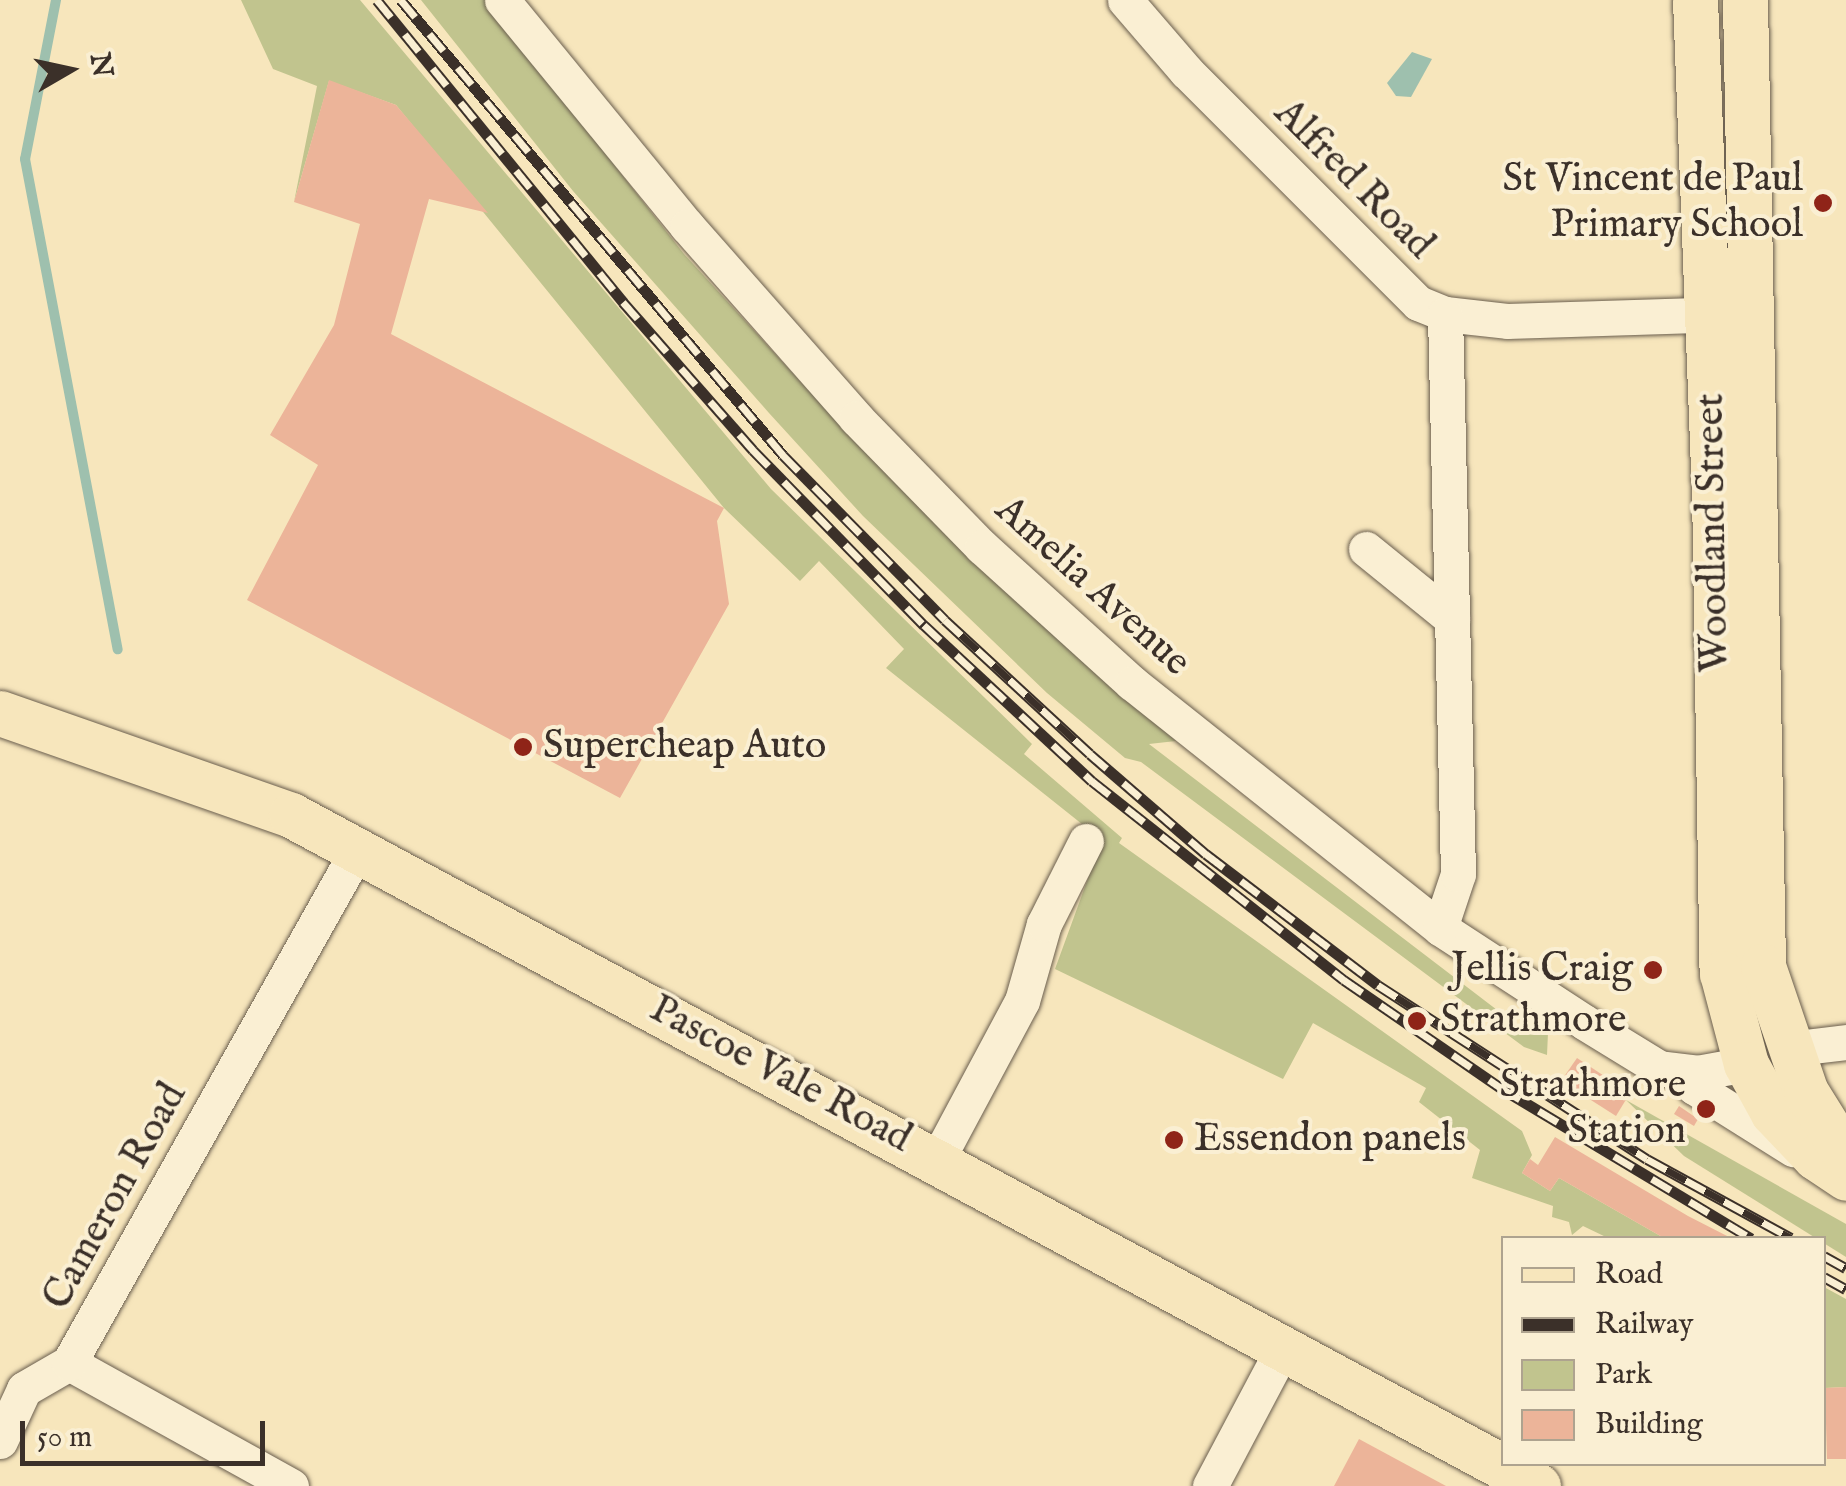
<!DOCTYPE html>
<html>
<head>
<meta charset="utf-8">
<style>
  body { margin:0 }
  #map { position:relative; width:1846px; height:1486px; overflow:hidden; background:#f7e6bc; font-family:"IM FELL English",serif }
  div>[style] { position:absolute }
  .green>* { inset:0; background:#c1c48e }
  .water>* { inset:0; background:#9ec0ae }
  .stream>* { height:10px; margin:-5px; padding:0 5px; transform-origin:5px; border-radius:5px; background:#9ec0ae }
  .building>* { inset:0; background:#ecb499 }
  .roads { filter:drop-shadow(0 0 2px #6a5e4e) drop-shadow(0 0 2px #6a5e4e) }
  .minor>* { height:35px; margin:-17.5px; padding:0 17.5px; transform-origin:17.5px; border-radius:17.5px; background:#faefd3 }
  .major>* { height:45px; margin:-22.5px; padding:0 22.5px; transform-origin:22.5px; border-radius:22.5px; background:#f7e6bc }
  .rail>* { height:11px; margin-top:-5.5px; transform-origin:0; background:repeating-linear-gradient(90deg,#faefd3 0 22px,#3b3029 0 44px); box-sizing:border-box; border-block:2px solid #3b3029 }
  .dots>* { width:28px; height:28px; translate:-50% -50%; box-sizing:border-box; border:5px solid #faefd3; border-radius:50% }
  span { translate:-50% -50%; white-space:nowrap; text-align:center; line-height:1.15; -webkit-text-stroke:8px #faefd3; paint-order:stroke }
  .street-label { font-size:40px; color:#3b3029 }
  .poi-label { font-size:40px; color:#3b3029 }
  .right { translate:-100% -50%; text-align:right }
  .left { translate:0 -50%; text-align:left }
  .legend { position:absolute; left:1501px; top:1236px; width:325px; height:230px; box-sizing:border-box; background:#faefd3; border:2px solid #aea38f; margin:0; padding:12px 18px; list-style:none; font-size:30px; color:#3b3029 }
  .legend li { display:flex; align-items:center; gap:20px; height:50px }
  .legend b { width:50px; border:2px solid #aea38f }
  .north { position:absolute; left:20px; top:20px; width:100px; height:100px; -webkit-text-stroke:8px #faefd3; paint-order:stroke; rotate:81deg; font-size:28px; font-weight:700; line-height:40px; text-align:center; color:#3b3029 }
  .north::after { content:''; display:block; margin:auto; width:35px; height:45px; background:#3b3029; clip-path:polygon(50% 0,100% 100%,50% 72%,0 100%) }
  .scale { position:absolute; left:20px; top:1421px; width:245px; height:45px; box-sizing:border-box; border:5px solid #3b3029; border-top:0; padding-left:12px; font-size:30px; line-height:35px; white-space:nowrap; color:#3b3029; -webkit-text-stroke:8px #faefd3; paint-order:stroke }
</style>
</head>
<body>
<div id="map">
  <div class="green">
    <i style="clip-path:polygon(241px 0,360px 0,771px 489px,1032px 744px,1024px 754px,1122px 838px,1119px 843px,1522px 1131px,1532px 1155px,1522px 1173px,1550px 1191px,1559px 1178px,1664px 1238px,1608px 1238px,1583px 1226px,1572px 1235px,1569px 1222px,1552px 1217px,1553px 1206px,1472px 1178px,1480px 1150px,1419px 1102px,1426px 1088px,1313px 1023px,1283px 1079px,1055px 969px,1102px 840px,886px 668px,904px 649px,819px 561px,800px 581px,724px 508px,396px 105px,329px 81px,294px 202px,317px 86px,273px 69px)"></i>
    <i style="clip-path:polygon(421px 0,485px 0,684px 254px,832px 416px,1176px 741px,1149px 744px,1518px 1026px,1556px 1023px,1548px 1033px,1547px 1055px,1524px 1047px,1141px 762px,1125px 758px,1047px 693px,863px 516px,769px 413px,573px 191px)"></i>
    <i style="clip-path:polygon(1626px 1100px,1846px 1224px,1846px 1257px,1684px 1156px)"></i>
    <i style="clip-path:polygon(1824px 1287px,1846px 1299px,1846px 1387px,1825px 1388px,1826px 1405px,1824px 1405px)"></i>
  </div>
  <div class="water">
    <i style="clip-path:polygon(1412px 52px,1432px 59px,1411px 97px,1396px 96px,1387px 83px)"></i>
  </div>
  <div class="stream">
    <i style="left:56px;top:0;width:162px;rotate:101deg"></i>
    <i style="left:25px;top:159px;width:499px;rotate:79.3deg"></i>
  </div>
  <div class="building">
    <i style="clip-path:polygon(329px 80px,396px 105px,488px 213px,429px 199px,391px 334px,724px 508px,717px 521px,729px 604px,620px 798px,247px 600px,318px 465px,270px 435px,334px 325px,360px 224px,294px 202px)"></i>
    <i style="clip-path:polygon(1577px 1058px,1630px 1093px,1616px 1116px,1561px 1081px)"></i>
    <i style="clip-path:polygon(1679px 1106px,1698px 1119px,1694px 1126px,1674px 1114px)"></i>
    <i style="clip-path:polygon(1555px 1137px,1688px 1216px,1731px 1238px,1664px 1238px,1559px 1178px,1550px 1191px,1522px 1173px,1530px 1159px,1538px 1165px)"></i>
    <i style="clip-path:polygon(1846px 1387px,1846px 1459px,1827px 1459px,1825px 1388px)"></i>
    <i style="clip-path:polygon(1359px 1439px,1446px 1486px,1334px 1486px)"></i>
  </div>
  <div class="roads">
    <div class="minor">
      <i style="left:502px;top:0;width:292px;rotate:50.7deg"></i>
      <i style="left:687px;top:226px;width:256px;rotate:48.6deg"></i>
      <i style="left:856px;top:418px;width:180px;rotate:45.7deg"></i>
      <i style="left:982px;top:547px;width:202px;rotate:42.2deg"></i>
      <i style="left:1132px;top:683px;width:394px;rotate:38.5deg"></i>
      <i style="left:1440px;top:928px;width:172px;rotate:33.1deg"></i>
      <i style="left:1584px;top:1022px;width:88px;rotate:31.5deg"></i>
      <i style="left:1659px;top:1068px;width:38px;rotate:7deg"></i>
      <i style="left:1697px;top:1073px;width:50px;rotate:-10.4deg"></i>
      <i style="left:1125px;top:0;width:94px;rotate:49.3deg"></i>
      <i style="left:1186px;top:71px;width:328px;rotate:45deg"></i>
      <i style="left:1418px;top:303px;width:29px;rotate:22deg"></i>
      <i style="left:1445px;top:314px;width:62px;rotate:6.4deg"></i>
      <i style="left:1507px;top:321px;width:222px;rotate:-1.8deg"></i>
      <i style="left:1366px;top:549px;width:111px;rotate:39.1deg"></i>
      <i style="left:1440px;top:928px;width:57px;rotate:-71.6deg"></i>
      <i style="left:1458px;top:874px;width:560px;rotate:-91.33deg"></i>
      <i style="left:1788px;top:1049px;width:58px;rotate:-6.9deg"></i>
      <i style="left:1686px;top:1072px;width:17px;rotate:62deg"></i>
      <i style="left:1694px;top:1087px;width:117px;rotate:32.1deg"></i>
      <i style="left:937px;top:1160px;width:180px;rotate:-61.9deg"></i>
      <i style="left:1022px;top:1001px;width:80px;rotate:-74.1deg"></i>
      <i style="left:1044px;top:924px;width:93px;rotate:-63.2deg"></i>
      <i style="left:0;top:1441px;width:57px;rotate:-65.2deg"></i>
      <i style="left:24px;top:1389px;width:52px;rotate:-30deg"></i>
      <i style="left:291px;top:1486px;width:254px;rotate:-151deg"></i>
      <i style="left:69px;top:1363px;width:590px;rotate:-60.65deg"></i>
      <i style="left:1210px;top:1486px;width:158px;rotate:-62.1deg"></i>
    </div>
    <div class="major">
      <i style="left:1695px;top:0;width:489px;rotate:87.8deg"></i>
      <i style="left:1714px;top:489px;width:484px;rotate:89.1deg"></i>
      <i style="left:1722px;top:973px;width:94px;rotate:75.2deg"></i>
      <i style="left:1746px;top:1064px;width:56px;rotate:61.1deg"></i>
      <i style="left:1773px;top:1113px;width:61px;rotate:46.3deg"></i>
      <i style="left:1815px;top:1157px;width:37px;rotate:34deg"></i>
      <i style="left:1745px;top:0;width:966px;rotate:88.93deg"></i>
      <i style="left:1763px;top:966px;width:133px;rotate:71.2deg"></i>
      <i style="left:1806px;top:1092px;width:75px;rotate:58deg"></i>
      <i style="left:0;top:713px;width:308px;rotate:19.3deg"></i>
      <i style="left:291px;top:815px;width:1416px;rotate:28.28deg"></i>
    </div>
  </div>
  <div class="rail">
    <i style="left:377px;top:0;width:390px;rotate:50.8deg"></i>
    <i style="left:623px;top:302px;width:197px;rotate:48.7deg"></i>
    <i style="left:753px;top:450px;width:245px;rotate:45.7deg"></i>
    <i style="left:924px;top:625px;width:229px;rotate:42.9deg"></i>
    <i style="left:1092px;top:781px;width:321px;rotate:38.3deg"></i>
    <i style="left:1344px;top:980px;width:191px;rotate:34.5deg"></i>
    <i style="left:1501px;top:1088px;width:292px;rotate:31deg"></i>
    <i style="left:401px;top:0;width:594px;rotate:49.98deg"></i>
    <i style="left:783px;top:455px;width:231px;rotate:45.5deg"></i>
    <i style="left:945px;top:620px;width:197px;rotate:42.7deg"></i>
    <i style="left:1090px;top:754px;width:153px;rotate:40.8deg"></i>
    <i style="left:1206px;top:854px;width:216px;rotate:37.3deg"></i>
    <i style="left:1378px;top:985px;width:320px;rotate:32.9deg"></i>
    <i style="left:1647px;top:1159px;width:164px;rotate:28.7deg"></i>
    <i style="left:1824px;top:1256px;width:25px;rotate:29deg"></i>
    <i style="left:1824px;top:1277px;width:25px;rotate:29deg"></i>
  </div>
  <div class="dots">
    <i style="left:1823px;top:203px;background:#8f2418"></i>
    <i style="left:523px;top:747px;background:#8f2418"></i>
    <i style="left:1653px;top:970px;background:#8f2418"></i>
    <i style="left:1417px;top:1021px;background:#8f2418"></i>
    <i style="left:1706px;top:1109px;background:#8f2418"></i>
    <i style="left:1174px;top:1140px;background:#8f2418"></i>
  </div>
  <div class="street-label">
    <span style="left:1353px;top:180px;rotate:45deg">Alfred Road</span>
    <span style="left:1714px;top:533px;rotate:-91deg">Woodland Street</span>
    <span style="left:1092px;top:587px;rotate:42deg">Amelia Avenue</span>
    <span style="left:780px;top:1075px;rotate:28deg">Pascoe Vale Road</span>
    <span style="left:116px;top:1197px;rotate:-61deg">Cameron Road</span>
  </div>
  <div class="poi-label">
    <span class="right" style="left:1803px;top:203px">St Vincent de Paul<br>Primary School</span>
    <span class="left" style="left:543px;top:747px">Supercheap Auto</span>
    <span class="right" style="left:1633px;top:970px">Jellis Craig</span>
    <span class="left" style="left:1440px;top:1021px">Strathmore</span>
    <span class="right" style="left:1686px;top:1109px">Strathmore<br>Station</span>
    <span class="left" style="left:1194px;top:1140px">Essendon panels</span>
  </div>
  <ul class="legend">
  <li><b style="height:12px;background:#f7e6bc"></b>Road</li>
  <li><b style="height:12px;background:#3b3029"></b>Railway</li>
  <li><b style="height:28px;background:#c1c48e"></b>Park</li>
  <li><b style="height:28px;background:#ecb499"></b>Building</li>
  </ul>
  <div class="north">N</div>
  <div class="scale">50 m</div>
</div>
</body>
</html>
